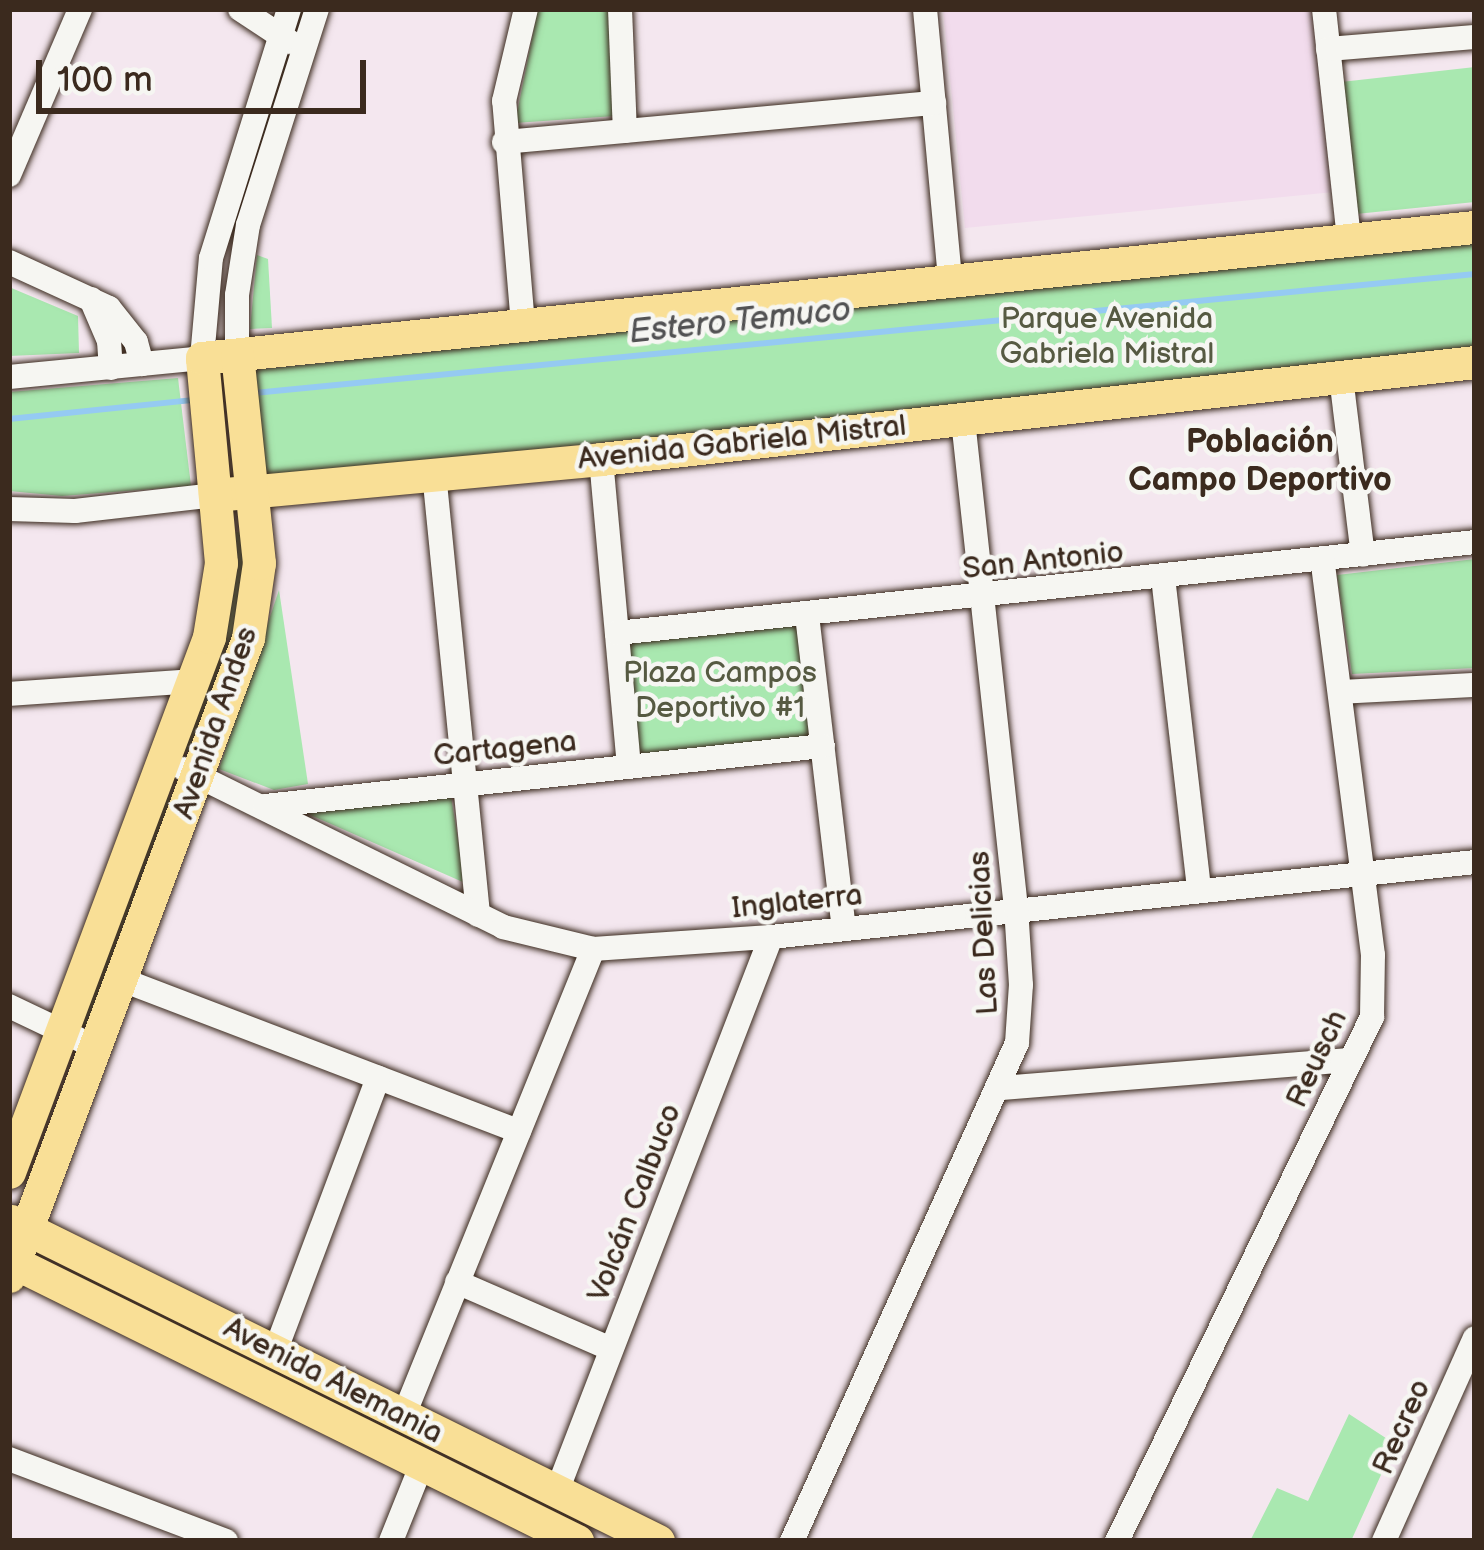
<!DOCTYPE html>
<html>
<head>
<meta charset="utf-8">
<style>
  body { margin:0 }
  #map { position:relative; width:1484px; height:1550px; overflow:hidden; background:#f4e7ef; font-family:"Balsamiq Sans",sans-serif }
  div>[style] { position:absolute }
  .built>* { inset:0; background:#f2dced }
  .green>* { inset:0; background:#a9e8b0 }
  .stream>* { height:6px; margin:-3px; padding:0 3px; transform-origin:3px; border-radius:3px; background:#95caf2 }
  .roads { filter:drop-shadow(0 0 3px #3b2a1e) drop-shadow(0 0 3px #3b2a1e) }
  .minor>* { height:24px; margin:-12px; padding:0 12px; transform-origin:12px; border-radius:12px; background:#f6f6f2 }
  .major>* { height:33px; margin:-16.5px; padding:0 16.5px; transform-origin:16.5px; border-radius:16.5px; background:#f9df96 }
  span { translate:-50% -50%; white-space:nowrap; text-align:center; line-height:1.15; -webkit-text-stroke:9px #f6f6f2; paint-order:stroke }
  .park-label { font-size:30px; color:#565a42 }
  .street-label { font-size:30px; color:#3b2a1e }
  .water-label { font-size:33px; color:#525253; font-style:italic }
  .neighbourhood-label { font-size:33px; color:#3b2a1e; font-weight:700 }
  .frame { position:absolute; inset:0; border:12px solid #3b2a1e; pointer-events:none }
  .scale { position:absolute; left:36px; top:60px; width:330px; height:54px; box-sizing:border-box; border:6px solid #3b2a1e; border-top:0; padding-left:15px; font-size:36px; line-height:42px; white-space:nowrap; color:#3b2a1e; -webkit-text-stroke:9px #f6f6f2; paint-order:stroke }
</style>
</head>
<body>
<div id="map">
  <div class="built">
    <i style="clip-path:polygon(943px 9px,1312px 9px,1334px 192px,965px 228px)"></i>
  </div>
  <div class="green">
    <i style="clip-path:polygon(538px 9px,612px 9px,615px 116px,515px 123px)"></i>
    <i style="clip-path:polygon(1475px 67px,1475px 202px,1356px 214px,1341px 82px)"></i>
    <i style="clip-path:polygon(1475px 243px,1475px 351px,264px 478px,253px 370px)"></i>
    <i style="clip-path:polygon(257px 255px,268px 259px,272px 328px,250px 329px)"></i>
    <i style="clip-path:polygon(9px 287px,78px 316px,79px 353px,9px 356px)"></i>
    <i style="clip-path:polygon(178px 378px,191px 486px,62px 496px,9px 491px,9px 392px)"></i>
    <i style="clip-path:polygon(246px 531px,245px 603px,193px 753px,179px 748px,229px 533px)"></i>
    <i style="clip-path:polygon(1475px 559px,1475px 668px,1352px 674px,1337px 575px)"></i>
    <i style="clip-path:polygon(279px 590px,308px 784px,274px 790px,219px 769px)"></i>
    <i style="clip-path:polygon(807px 615px,823px 746px,629px 766px,617px 633px)"></i>
    <i style="clip-path:polygon(450px 790px,465px 883px,290px 806px)"></i>
    <i style="clip-path:polygon(165px 795px,175px 800px,83px 1034px,69px 1029px)"></i>
    <i style="clip-path:polygon(1349px 1414px,1395px 1444px,1351px 1541px,1250px 1541px,1277px 1488px,1308px 1501px)"></i>
  </div>
  <div class="stream">
    <i style="left:254px;top:393px;width:1227px;rotate:-5.57deg"></i>
    <i style="left:9px;top:419px;width:186px;rotate:-5.9deg"></i>
  </div>
  <div class="roads">
    <div class="minor">
      <i style="left:240px;top:9px;width:60px;rotate:33.4deg"></i>
      <i style="left:620px;top:9px;width:122px;rotate:87.7deg"></i>
      <i style="left:925px;top:9px;width:273px;rotate:84.7deg"></i>
      <i style="left:1324px;top:9px;width:232px;rotate:83.8deg"></i>
      <i style="left:1328px;top:49px;width:147px;rotate:-4.7deg"></i>
      <i style="left:504px;top:142px;width:432px;rotate:-5.2deg"></i>
      <i style="left:9px;top:175px;width:181px;rotate:-66.8deg"></i>
      <i style="left:9px;top:262px;width:110px;rotate:24.7deg"></i>
      <i style="left:109px;top:308px;width:43px;rotate:51.5deg"></i>
      <i style="left:136px;top:342px;width:23px;rotate:75deg"></i>
      <i style="left:91px;top:299px;width:46px;rotate:66.8deg"></i>
      <i style="left:109px;top:341px;width:27px;rotate:86deg"></i>
      <i style="left:523px;top:325px;width:225px;rotate:-94.8deg"></i>
      <i style="left:504px;top:101px;width:95px;rotate:-76.6deg"></i>
      <i style="left:237px;top:355px;width:60px;rotate:-90deg"></i>
      <i style="left:237px;top:295px;width:71px;rotate:-81.1deg"></i>
      <i style="left:248px;top:225px;width:227px;rotate:-72.3deg"></i>
      <i style="left:9px;top:377px;width:194px;rotate:-5.6deg"></i>
      <i style="left:202px;top:358px;width:100px;rotate:-84.9deg"></i>
      <i style="left:211px;top:258px;width:261px;rotate:-72.6deg"></i>
      <i style="left:1341px;top:377px;width:179px;rotate:83deg"></i>
      <i style="left:601px;top:459px;width:308px;rotate:84.8deg"></i>
      <i style="left:434px;top:473px;width:444px;rotate:84.3deg"></i>
      <i style="left:9px;top:509px;width:66px;rotate:1.7deg"></i>
      <i style="left:75px;top:511px;width:141px;rotate:-6.5deg"></i>
      <i style="left:1163px;top:577px;width:315px;rotate:83.4deg"></i>
      <i style="left:807px;top:615px;width:315px;rotate:83.3deg"></i>
      <i style="left:617px;top:633px;width:863px;rotate:-6.05deg"></i>
      <i style="left:1340px;top:692px;width:135px;rotate:-3deg"></i>
      <i style="left:9px;top:694px;width:185px;rotate:-4deg"></i>
      <i style="left:184px;top:769px;width:356px;rotate:26.3deg"></i>
      <i style="left:503px;top:927px;width:93px;rotate:13.7deg"></i>
      <i style="left:593px;top:949px;width:178px;rotate:-3.9deg"></i>
      <i style="left:771px;top:937px;width:708px;rotate:-6.08deg"></i>
      <i style="left:265px;top:806px;width:561px;rotate:-6.14deg"></i>
      <i style="left:120px;top:979px;width:427px;rotate:20.9deg"></i>
      <i style="left:9px;top:1006px;width:93px;rotate:25.5deg"></i>
      <i style="left:1001px;top:1088px;width:350px;rotate:-4.6deg"></i>
      <i style="left:457px;top:1282px;width:168px;rotate:23.5deg"></i>
      <i style="left:275px;top:1352px;width:293px;rotate:-69.4deg"></i>
      <i style="left:404px;top:1415px;width:503px;rotate:-67.92deg"></i>
      <i style="left:9px;top:1459px;width:232px;rotate:20.7deg"></i>
      <i style="left:557px;top:1491px;width:594px;rotate:-68.88deg"></i>
      <i style="left:391px;top:1541px;width:83px;rotate:-68.1deg"></i>
      <i style="left:792px;top:1541px;width:546px;rotate:-65.69deg"></i>
      <i style="left:1017px;top:1043px;width:58px;rotate:-86.1deg"></i>
      <i style="left:1021px;top:985px;width:77px;rotate:-93.7deg"></i>
      <i style="left:1016px;top:908px;width:491px;rotate:-96.2deg"></i>
      <i style="left:1117px;top:1541px;width:583px;rotate:-64.05deg"></i>
      <i style="left:1372px;top:1017px;width:62px;rotate:-89.1deg"></i>
      <i style="left:1373px;top:955px;width:399px;rotate:-97.3deg"></i>
      <i style="left:1384px;top:1541px;width:222px;rotate:-65.9deg"></i>
    </div>
    <div class="major">
      <i style="left:215px;top:495px;width:388px;rotate:-5.3deg"></i>
      <i style="left:601px;top:459px;width:879px;rotate:-6.33deg"></i>
      <i style="left:9px;top:1172px;width:571px;rotate:-69.5deg"></i>
      <i style="left:209px;top:637px;width:75px;rotate:-80.8deg"></i>
      <i style="left:221px;top:563px;width:206px;rotate:-95.3deg"></i>
      <i style="left:202px;top:358px;width:1280px;rotate:-5.88deg"></i>
      <i style="left:11px;top:1221px;width:722px;rotate:26.32deg"></i>
      <i style="left:9px;top:1260px;width:634px;rotate:26.32deg"></i>
      <i style="left:9px;top:1276px;width:681px;rotate:-69.46deg"></i>
      <i style="left:248px;top:638px;width:76px;rotate:-81.7deg"></i>
      <i style="left:259px;top:563px;width:209px;rotate:-96deg"></i>
    </div>
  </div>
  <div class="park-label">
    <span style="left:1107px;top:336px">Parque Avenida<br>Gabriela Mistral</span>
    <span style="left:720px;top:690px">Plaza Campos<br>Deportivo #1</span>
  </div>
  <div class="street-label">
    <span style="left:742px;top:443px;rotate:-6deg">Avenida Gabriela Mistral</span>
    <span style="left:1043px;top:561px;rotate:-6deg">San Antonio</span>
    <span style="left:216px;top:723px;rotate:-71deg">Avenida Andes</span>
    <span style="left:505px;top:749px;rotate:-6deg">Cartagena</span>
    <span style="left:797px;top:902px;rotate:-6deg">Inglaterra</span>
    <span style="left:984px;top:933px;rotate:-93deg">Las Delicias</span>
    <span style="left:1317px;top:1059px;rotate:-65deg">Reusch</span>
    <span style="left:635px;top:1203px;rotate:-69deg">Volcán Calbuco</span>
    <span style="left:333px;top:1381px;rotate:27deg">Avenida Alemania</span>
    <span style="left:1402px;top:1427px;rotate:-66deg">Recreo</span>
  </div>
  <div class="water-label">
    <span style="left:740px;top:322px;rotate:-6deg">Estero Temuco</span>
  </div>
  <div class="neighbourhood-label">
    <span style="left:1260px;top:462px">Población<br>Campo Deportivo</span>
  </div>
  <div class="frame"></div>
  <div class="scale">100 m</div>
</div>
</body>
</html>
